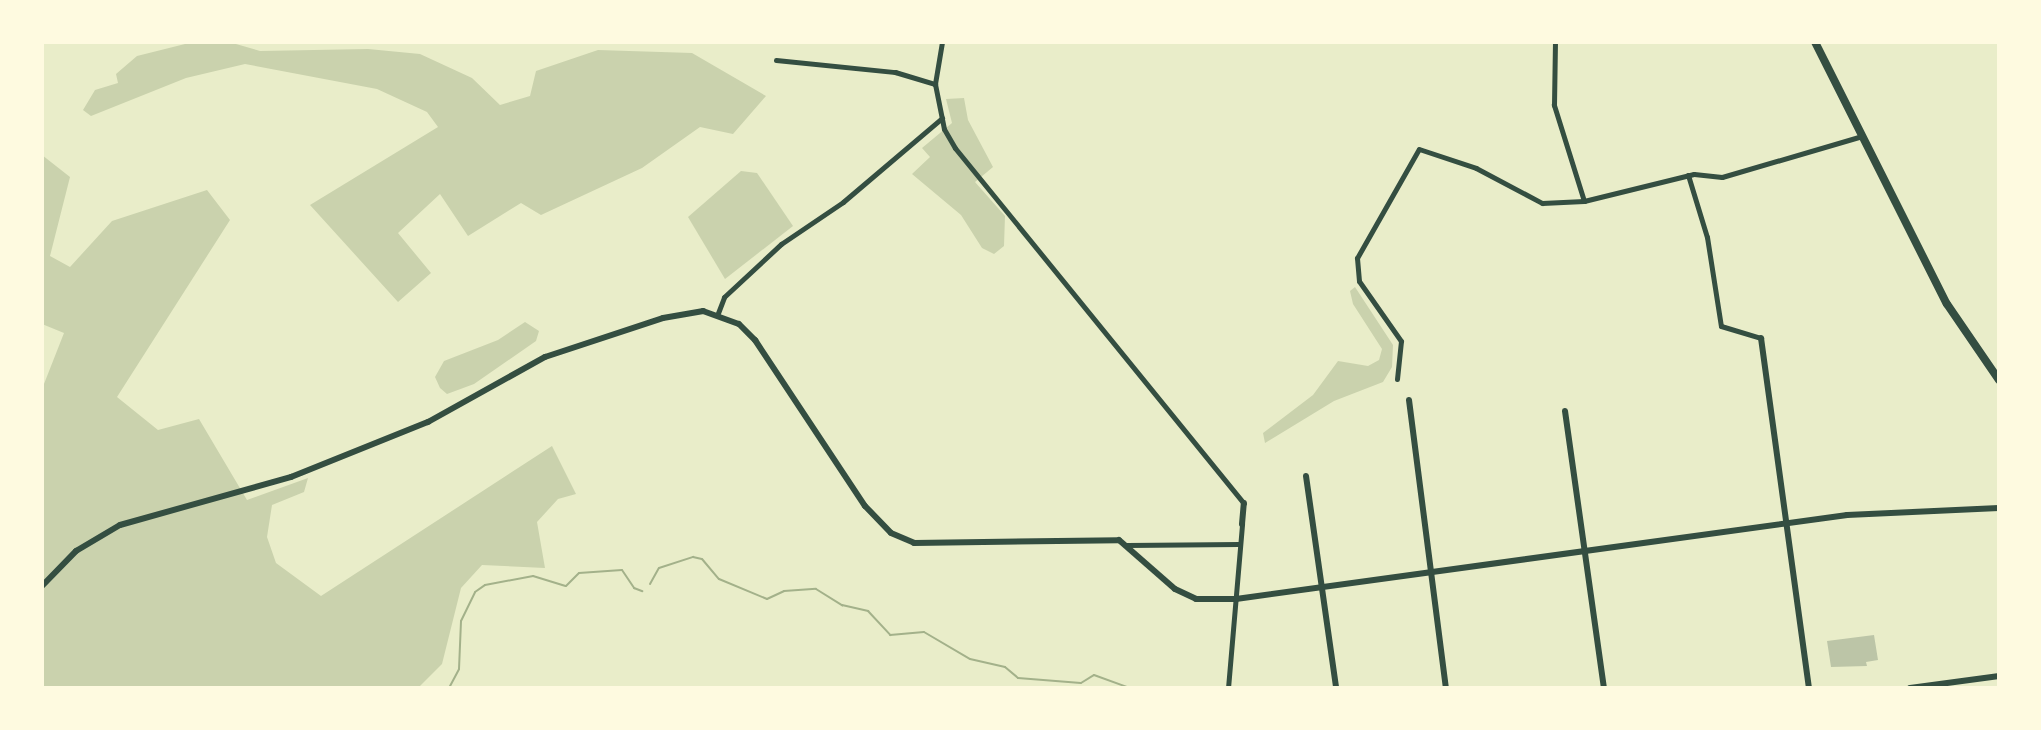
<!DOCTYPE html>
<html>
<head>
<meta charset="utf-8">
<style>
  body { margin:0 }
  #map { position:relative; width:2041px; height:730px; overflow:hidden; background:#e9edc9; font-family:Lato,sans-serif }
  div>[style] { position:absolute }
  .green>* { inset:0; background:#cad2ad }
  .stream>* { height:2px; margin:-1px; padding:0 1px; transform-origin:1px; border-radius:1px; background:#a3b18a }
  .building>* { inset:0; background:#bcc5a7 }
  .minor>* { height:5px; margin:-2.5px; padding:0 2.5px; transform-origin:2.5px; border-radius:2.5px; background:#344e41 }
  .tertiary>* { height:6px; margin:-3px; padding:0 3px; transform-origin:3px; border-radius:3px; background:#344e41 }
  .primary>* { height:8px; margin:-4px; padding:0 4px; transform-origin:4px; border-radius:4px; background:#344e41 }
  span { translate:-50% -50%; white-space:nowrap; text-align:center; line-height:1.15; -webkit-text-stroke:7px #fefae0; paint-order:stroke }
  .frame { position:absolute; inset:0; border:44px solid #fefae0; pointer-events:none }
</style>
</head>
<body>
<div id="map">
  <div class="green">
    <i style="clip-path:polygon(193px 42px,229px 42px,260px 51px,368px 49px,420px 54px,472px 78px,500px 105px,530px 96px,536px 71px,598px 50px,692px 53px,766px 96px,733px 134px,700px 127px,642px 168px,541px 215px,521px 203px,468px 236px,440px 194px,398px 233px,431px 273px,398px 302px,310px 205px,438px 127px,427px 112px,377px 89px,245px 64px,186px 78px,91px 116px,83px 110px,95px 90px,118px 83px,116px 74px,137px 56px)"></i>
    <i style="clip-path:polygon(964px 98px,968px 120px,993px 167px,975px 182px,1005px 216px,1004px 246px,994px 254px,982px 248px,961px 215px,912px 174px,930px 157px,922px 148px,952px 123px,946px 99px)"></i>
    <i style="clip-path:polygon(42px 155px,70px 177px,50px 256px,70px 267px,112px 221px,207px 190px,230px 220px,117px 397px,158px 430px,199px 419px,247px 500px,308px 478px,304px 492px,272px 505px,267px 537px,276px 563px,321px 596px,552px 446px,576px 494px,558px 499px,537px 522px,545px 568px,482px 565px,461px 588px,442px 664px,418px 688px,42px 688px,42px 389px,64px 333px,42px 324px)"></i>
    <i style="clip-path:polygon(741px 171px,757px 173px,793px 226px,725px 279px,688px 217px)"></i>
    <i style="clip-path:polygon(1355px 287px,1393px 345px,1392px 367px,1383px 382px,1334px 401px,1265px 443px,1263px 433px,1313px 395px,1338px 361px,1368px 366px,1379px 360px,1382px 349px,1353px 304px,1350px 291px)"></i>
    <i style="clip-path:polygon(525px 322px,539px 331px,536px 341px,474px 384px,447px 394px,440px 388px,435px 377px,444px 361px,498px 340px)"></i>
  </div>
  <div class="stream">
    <i style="left:650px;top:584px;width:18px;rotate:-61deg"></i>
    <i style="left:659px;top:568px;width:36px;rotate:-18deg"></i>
    <i style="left:693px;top:557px;width:9px;rotate:13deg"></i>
    <i style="left:702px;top:559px;width:26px;rotate:50deg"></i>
    <i style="left:719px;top:579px;width:52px;rotate:22.6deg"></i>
    <i style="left:767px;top:599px;width:19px;rotate:-25deg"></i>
    <i style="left:784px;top:591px;width:32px;rotate:-4deg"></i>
    <i style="left:816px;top:589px;width:31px;rotate:32deg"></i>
    <i style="left:842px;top:605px;width:27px;rotate:13deg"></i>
    <i style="left:868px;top:611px;width:33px;rotate:47deg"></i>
    <i style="left:890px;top:635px;width:34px;rotate:-5deg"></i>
    <i style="left:924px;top:632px;width:53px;rotate:30.4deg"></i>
    <i style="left:970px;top:659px;width:36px;rotate:13deg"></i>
    <i style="left:1005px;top:667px;width:17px;rotate:40deg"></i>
    <i style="left:1018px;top:678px;width:63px;rotate:4.5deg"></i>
    <i style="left:1081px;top:683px;width:15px;rotate:-32deg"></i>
    <i style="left:1094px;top:675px;width:37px;rotate:20deg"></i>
    <i style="left:449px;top:688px;width:21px;rotate:-62deg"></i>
    <i style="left:459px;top:669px;width:48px;rotate:-87.6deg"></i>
    <i style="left:461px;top:621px;width:32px;rotate:-64deg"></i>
    <i style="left:475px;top:592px;width:12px;rotate:-35deg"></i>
    <i style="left:485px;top:585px;width:49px;rotate:-10.6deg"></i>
    <i style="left:533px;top:576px;width:34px;rotate:17deg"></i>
    <i style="left:566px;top:586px;width:18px;rotate:-45deg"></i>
    <i style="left:579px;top:573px;width:43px;rotate:-4deg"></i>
    <i style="left:622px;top:570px;width:22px;rotate:56deg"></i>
    <i style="left:634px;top:588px;width:9px;rotate:21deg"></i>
  </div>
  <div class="building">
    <i style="clip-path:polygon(1874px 635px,1878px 660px,1866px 662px,1867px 666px,1831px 667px,1827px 641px)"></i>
  </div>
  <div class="minor">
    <i style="left:942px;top:42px;width:43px;rotate:99.5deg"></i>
    <i style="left:935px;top:84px;width:46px;rotate:78.7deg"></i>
    <i style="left:944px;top:129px;width:22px;rotate:60deg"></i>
    <i style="left:955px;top:148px;width:458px;rotate:50.9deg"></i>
    <i style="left:776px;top:60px;width:120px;rotate:5.8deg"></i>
    <i style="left:895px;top:72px;width:42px;rotate:16.7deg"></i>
    <i style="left:1688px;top:175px;width:65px;rotate:73deg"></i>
    <i style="left:1707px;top:237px;width:90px;rotate:81.1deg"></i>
    <i style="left:1721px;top:326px;width:42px;rotate:16.7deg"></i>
    <i style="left:1584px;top:201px;width:113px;rotate:-13.8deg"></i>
    <i style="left:1694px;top:174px;width:28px;rotate:6deg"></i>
    <i style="left:1722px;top:177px;width:146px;rotate:-16.3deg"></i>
    <i style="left:718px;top:313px;width:17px;rotate:-69deg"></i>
    <i style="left:724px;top:297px;width:78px;rotate:-42.9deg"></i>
    <i style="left:781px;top:244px;width:75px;rotate:-34.1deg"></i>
    <i style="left:843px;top:202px;width:130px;rotate:-40.3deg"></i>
    <i style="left:1397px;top:379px;width:38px;rotate:-84deg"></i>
    <i style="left:1401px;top:341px;width:73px;rotate:-125deg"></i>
    <i style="left:1359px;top:281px;width:23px;rotate:-95deg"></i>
    <i style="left:1357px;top:258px;width:125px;rotate:-60.4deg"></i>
    <i style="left:1419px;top:149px;width:60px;rotate:18.4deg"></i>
    <i style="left:1476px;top:168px;width:75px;rotate:27.9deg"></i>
    <i style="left:1542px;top:203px;width:42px;rotate:-2.7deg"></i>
    <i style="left:1584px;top:201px;width:101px;rotate:-107.4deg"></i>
    <i style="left:1554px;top:105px;width:63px;rotate:-89.1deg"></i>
    <i style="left:1127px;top:545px;width:112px;rotate:-0.5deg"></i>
    <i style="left:1228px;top:688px;width:165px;rotate:-85.1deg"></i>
  </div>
  <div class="tertiary">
    <i style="left:1761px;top:338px;width:353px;rotate:82.2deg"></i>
    <i style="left:1409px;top:400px;width:290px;rotate:82.7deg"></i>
    <i style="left:1565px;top:411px;width:280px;rotate:82deg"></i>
    <i style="left:1306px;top:476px;width:214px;rotate:81.9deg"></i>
    <i style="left:1242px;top:524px;width:21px;rotate:-85deg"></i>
    <i style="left:42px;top:586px;width:49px;rotate:-45.8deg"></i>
    <i style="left:76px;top:551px;width:51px;rotate:-30.6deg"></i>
    <i style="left:120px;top:525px;width:178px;rotate:-15.7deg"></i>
    <i style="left:291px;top:477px;width:148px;rotate:-21.9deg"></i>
    <i style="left:428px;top:422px;width:134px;rotate:-29.1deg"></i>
    <i style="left:545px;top:357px;width:124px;rotate:-18.3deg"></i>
    <i style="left:663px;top:318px;width:41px;rotate:-9.9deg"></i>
    <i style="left:703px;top:311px;width:38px;rotate:20deg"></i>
    <i style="left:739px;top:324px;width:23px;rotate:45deg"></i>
    <i style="left:755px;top:340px;width:199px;rotate:56.5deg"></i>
    <i style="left:865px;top:506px;width:37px;rotate:46deg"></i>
    <i style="left:891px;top:533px;width:25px;rotate:23deg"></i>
    <i style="left:914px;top:543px;width:205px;rotate:-0.8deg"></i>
    <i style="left:1119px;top:540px;width:74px;rotate:41.2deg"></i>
    <i style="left:1175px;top:589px;width:23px;rotate:25deg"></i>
    <i style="left:1196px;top:599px;width:40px"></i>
    <i style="left:1236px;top:599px;width:617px;rotate:-7.83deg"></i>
    <i style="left:1847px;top:515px;width:152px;rotate:-2.6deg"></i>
    <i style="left:1910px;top:688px;width:90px;rotate:-7.7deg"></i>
  </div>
  <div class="primary">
    <i style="left:1815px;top:42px;width:293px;rotate:63.3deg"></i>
    <i style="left:1947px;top:304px;width:92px;rotate:55.6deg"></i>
  </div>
  <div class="frame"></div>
</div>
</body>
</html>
